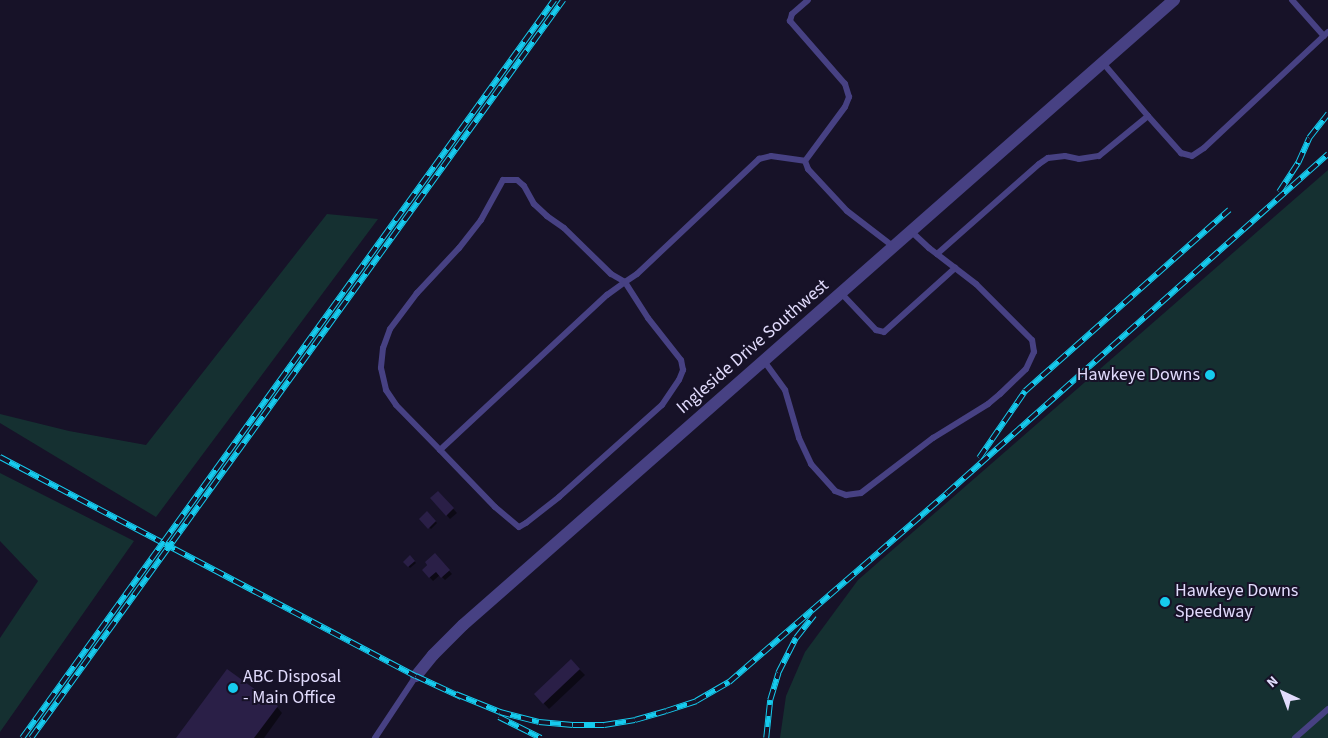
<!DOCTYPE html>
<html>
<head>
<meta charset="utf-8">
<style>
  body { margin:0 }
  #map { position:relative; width:1328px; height:738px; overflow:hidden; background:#171228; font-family:"Source Sans 3",sans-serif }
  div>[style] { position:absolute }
  .green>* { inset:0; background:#153031 }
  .shadow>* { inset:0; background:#0007 }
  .building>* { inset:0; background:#2a1f47 }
  .lane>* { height:6px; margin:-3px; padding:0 3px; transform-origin:3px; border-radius:3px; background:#474183 }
  .street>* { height:12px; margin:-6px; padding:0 6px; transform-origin:6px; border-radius:6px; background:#474183 }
  .rail>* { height:5.5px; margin-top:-2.75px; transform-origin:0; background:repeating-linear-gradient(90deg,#171228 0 11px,#16cbee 0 22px); box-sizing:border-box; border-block:1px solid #16cbee }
  .dots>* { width:14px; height:14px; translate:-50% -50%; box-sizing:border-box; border:2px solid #171228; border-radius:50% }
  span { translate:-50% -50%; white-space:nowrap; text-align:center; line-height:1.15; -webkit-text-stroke:4px #171228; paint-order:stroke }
  .street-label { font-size:18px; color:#e1dbfc }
  .poi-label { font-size:18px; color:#e1dbfc }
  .right { translate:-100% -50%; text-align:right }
  .left { translate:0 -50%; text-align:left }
  .north { position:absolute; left:1258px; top:668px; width:50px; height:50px; -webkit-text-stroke:4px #171228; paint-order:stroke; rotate:317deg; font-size:14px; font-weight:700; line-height:20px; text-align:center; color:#e1dbfc }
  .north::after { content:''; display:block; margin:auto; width:18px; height:22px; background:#e1dbfc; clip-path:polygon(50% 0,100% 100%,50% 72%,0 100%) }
</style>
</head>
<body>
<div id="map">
  <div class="green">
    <i style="clip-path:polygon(1328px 170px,1328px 738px,780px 738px,786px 696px,805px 652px,858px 580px)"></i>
    <i style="clip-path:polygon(327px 214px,378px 219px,156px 517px,0 423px,0 414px,69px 431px,146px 445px)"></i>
    <i style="clip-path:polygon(0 473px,134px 541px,0 732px,0 638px,38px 581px,0 541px)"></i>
  </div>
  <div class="shadow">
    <i style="clip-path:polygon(438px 492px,457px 513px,450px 519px,431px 498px)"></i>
    <i style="clip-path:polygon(427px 513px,437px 523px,431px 529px,421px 519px)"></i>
    <i style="clip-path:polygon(434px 555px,452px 574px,445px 580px,440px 575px,433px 581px,423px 570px)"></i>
    <i style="clip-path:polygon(410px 557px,416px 563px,410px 568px,405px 562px)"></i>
    <i style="clip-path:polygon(571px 661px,585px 675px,549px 709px,535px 694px)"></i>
    <i style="clip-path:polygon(277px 707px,282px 713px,264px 738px,177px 738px)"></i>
  </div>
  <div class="building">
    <i style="clip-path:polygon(438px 491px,454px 508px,446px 516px,430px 498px)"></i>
    <i style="clip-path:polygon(427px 511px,436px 521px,428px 529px,419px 519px)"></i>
    <i style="clip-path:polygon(435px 553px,450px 570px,441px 578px,436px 572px,429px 578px,422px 570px,427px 565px,425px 562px)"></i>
    <i style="clip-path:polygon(410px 555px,415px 561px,408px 567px,403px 562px)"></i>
    <i style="clip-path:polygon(571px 659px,580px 669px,543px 704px,534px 694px)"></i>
    <i style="clip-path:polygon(227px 669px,278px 706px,254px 738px,176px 738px)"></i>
  </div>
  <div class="lane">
    <i style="left:1292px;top:0;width:48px;rotate:48.4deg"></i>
    <i style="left:1148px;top:116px;width:50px;rotate:48.3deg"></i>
    <i style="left:1181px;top:153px;width:11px;rotate:15deg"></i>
    <i style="left:1192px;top:156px;width:14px;rotate:-34deg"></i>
    <i style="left:1204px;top:148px;width:170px;rotate:-43.1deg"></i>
    <i style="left:805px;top:161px;width:67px;rotate:-53.5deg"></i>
    <i style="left:845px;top:107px;width:11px;rotate:-68deg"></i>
    <i style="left:849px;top:97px;width:14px;rotate:-107deg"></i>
    <i style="left:845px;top:84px;width:84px;rotate:-131.1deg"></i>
    <i style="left:790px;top:21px;width:7px;rotate:-74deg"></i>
    <i style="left:792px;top:14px;width:21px;rotate:-41deg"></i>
    <i style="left:805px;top:161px;width:9px;rotate:69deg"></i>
    <i style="left:808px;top:169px;width:57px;rotate:47.1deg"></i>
    <i style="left:847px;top:211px;width:59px;rotate:37.5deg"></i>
    <i style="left:937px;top:254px;width:136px;rotate:-41.4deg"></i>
    <i style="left:1039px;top:164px;width:11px;rotate:-34deg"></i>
    <i style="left:1048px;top:158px;width:17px;rotate:-7deg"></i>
    <i style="left:1065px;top:156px;width:14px;rotate:12deg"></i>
    <i style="left:1079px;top:159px;width:20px;rotate:-9deg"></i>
    <i style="left:1099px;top:156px;width:63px;rotate:-39.2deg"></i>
    <i style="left:1148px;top:116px;width:70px;rotate:-130.3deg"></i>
    <i style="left:841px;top:293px;width:51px;rotate:46.6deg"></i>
    <i style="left:876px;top:330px;width:8px;rotate:14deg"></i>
    <i style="left:884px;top:332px;width:96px;rotate:-42deg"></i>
    <i style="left:764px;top:361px;width:36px;rotate:54deg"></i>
    <i style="left:785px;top:390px;width:50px;rotate:73.7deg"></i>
    <i style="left:799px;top:438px;width:29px;rotate:65deg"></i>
    <i style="left:811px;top:464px;width:36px;rotate:48deg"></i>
    <i style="left:835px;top:491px;width:12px;rotate:20deg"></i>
    <i style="left:846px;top:495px;width:15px;rotate:-8deg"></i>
    <i style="left:861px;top:493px;width:91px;rotate:-37.4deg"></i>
    <i style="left:933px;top:438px;width:65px;rotate:-31.7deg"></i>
    <i style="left:988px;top:404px;width:16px;rotate:-40deg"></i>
    <i style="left:1000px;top:394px;width:36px;rotate:-44deg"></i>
    <i style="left:1026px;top:369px;width:19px;rotate:-65deg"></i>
    <i style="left:1034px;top:352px;width:12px;rotate:-99deg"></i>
    <i style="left:1032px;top:340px;width:79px;rotate:-135deg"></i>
    <i style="left:976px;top:284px;width:59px;rotate:-142.5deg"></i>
    <i style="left:929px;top:248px;width:25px;rotate:-137deg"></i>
    <i style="left:440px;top:450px;width:79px;rotate:46deg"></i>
    <i style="left:495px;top:507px;width:31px;rotate:40deg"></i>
    <i style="left:519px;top:527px;width:8px;rotate:-30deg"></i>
    <i style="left:526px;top:523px;width:42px;rotate:-38.2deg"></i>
    <i style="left:559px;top:497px;width:138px;rotate:-41.8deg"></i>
    <i style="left:662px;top:405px;width:30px;rotate:-56deg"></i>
    <i style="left:679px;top:380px;width:11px;rotate:-68deg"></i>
    <i style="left:683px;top:370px;width:10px;rotate:-101deg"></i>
    <i style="left:681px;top:360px;width:53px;rotate:-128.2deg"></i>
    <i style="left:648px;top:318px;width:43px;rotate:-122.6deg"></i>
    <i style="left:625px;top:282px;width:16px;rotate:-150deg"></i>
    <i style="left:611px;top:274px;width:66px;rotate:-135.6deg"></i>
    <i style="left:564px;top:228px;width:21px;rotate:-145deg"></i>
    <i style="left:547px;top:216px;width:18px;rotate:-137deg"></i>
    <i style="left:534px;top:204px;width:21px;rotate:-119deg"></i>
    <i style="left:524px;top:186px;width:9px;rotate:-139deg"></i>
    <i style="left:517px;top:180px;width:14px;rotate:180deg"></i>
    <i style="left:503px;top:180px;width:46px;rotate:118.8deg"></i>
    <i style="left:481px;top:220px;width:36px;rotate:128deg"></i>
    <i style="left:459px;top:248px;width:62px;rotate:133deg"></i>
    <i style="left:417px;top:293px;width:45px;rotate:126.9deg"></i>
    <i style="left:390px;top:329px;width:20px;rotate:110deg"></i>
    <i style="left:383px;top:348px;width:20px;rotate:96deg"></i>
    <i style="left:381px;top:368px;width:23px;rotate:77deg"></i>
    <i style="left:386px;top:390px;width:18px;rotate:56deg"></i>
    <i style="left:396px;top:405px;width:63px;rotate:45.6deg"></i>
    <i style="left:440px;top:450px;width:228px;rotate:-42.9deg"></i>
    <i style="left:607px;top:295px;width:22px;rotate:-36deg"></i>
    <i style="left:625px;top:282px;width:14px;rotate:-34deg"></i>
    <i style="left:637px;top:274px;width:168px;rotate:-43.3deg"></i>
    <i style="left:759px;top:159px;width:12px;rotate:-14deg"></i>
    <i style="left:771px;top:156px;width:34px;rotate:8deg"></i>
    <i style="left:375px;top:738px;width:74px;rotate:-56.5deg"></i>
    <i style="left:1295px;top:738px;width:44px;rotate:-41.3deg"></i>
  </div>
  <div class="street">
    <i style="left:416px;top:676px;width:27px;rotate:-51deg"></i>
    <i style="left:433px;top:655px;width:42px;rotate:-45deg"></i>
    <i style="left:463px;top:625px;width:947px;rotate:-41.32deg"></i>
  </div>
  <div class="rail">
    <i style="left:1279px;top:192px;width:35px;rotate:-57deg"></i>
    <i style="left:1298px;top:163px;width:27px;rotate:-66deg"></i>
    <i style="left:1309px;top:138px;width:31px;rotate:-52deg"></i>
    <i style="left:0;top:457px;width:470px;rotate:27.8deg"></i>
    <i style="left:416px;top:676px;width:50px;rotate:25deg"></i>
    <i style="left:979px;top:458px;width:81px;rotate:-55.5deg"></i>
    <i style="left:1025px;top:391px;width:273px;rotate:-41.6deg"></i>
    <i style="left:456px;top:694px;width:48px;rotate:22.2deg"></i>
    <i style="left:500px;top:712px;width:40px;rotate:14.4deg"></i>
    <i style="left:539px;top:722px;width:34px;rotate:5deg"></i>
    <i style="left:573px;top:725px;width:31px"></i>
    <i style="left:604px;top:725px;width:31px;rotate:-9deg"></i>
    <i style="left:635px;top:720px;width:32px;rotate:-16deg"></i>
    <i style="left:666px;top:711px;width:32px;rotate:-18deg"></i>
    <i style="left:696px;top:701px;width:38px;rotate:-30deg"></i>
    <i style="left:729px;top:682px;width:289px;rotate:-40.9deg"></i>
    <i style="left:947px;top:493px;width:510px;rotate:-41.66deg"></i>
    <i style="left:499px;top:717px;width:47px;rotate:26.6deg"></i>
    <i style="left:22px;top:738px;width:910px;rotate:-54.21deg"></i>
    <i style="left:31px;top:738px;width:910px;rotate:-54.21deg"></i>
    <i style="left:766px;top:738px;width:38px;rotate:-84deg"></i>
    <i style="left:770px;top:700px;width:28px;rotate:-73deg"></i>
    <i style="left:778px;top:673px;width:39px;rotate:-63deg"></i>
    <i style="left:796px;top:638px;width:29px;rotate:-52deg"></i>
  </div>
  <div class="dots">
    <i style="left:1210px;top:375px;background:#16cbee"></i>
    <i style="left:1165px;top:602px;background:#16cbee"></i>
    <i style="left:233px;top:688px;background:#16cbee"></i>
  </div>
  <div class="street-label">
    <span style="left:753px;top:347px;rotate:-41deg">Ingleside Drive Southwest</span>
  </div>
  <div class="poi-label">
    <span class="right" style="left:1200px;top:375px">Hawkeye Downs</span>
    <span class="left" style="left:1175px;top:602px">Hawkeye Downs<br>Speedway</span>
    <span class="left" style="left:243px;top:688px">ABC Disposal<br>- Main Office</span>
  </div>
  <div class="north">N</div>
</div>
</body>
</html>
